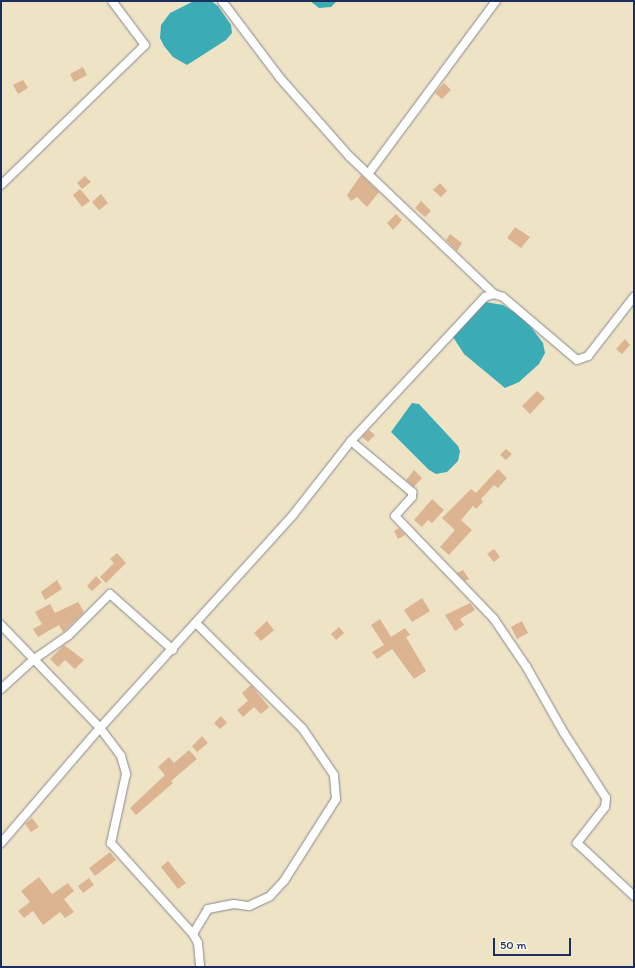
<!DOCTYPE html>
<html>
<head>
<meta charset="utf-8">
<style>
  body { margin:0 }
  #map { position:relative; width:635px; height:968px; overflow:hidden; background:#efe3c5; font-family:Itim,sans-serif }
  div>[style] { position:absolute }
  .water>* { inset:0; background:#3bacb6 }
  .building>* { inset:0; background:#dcb491 }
  .roads { filter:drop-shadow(0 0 1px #858992) drop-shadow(0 0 1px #858992) }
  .street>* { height:8px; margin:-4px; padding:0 4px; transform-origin:4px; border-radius:4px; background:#fff }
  span { translate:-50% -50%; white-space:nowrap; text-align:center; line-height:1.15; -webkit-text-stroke:4px #fbf7ec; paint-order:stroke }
  .frame { position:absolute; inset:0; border:2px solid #1b2f5e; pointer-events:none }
  .scale { position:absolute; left:493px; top:938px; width:78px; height:18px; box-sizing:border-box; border:2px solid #1b2f5e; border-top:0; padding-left:5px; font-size:12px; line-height:14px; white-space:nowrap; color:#1b2f5e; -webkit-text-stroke:3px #fbf7ec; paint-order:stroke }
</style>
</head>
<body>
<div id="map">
  <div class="water">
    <i style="clip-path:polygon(194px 1px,211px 1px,218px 6px,231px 25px,232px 33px,226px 40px,187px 65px,173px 57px,164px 46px,160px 38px,161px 25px,170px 13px)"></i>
    <i style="clip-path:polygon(310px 1px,337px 1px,331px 7px,319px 8px)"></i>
    <i style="clip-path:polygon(485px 302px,503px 305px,525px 319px,543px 343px,545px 353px,539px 364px,519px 382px,505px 388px,464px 354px,453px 337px,457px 328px)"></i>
    <i style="clip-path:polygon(412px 403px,419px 404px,458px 446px,460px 451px,458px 461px,447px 472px,436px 474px,429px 470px,391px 432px)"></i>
  </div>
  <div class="building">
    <i style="clip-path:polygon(83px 67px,87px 75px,74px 82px,70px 74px)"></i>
    <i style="clip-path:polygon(23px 80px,28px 88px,18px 94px,13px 85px)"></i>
    <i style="clip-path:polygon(444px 83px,451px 90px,442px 99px,435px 93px)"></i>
    <i style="clip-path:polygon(361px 175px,379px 192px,367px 207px,357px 197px,351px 201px,347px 195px)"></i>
    <i style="clip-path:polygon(85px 176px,91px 182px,82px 189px,77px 183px)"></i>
    <i style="clip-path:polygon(440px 183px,447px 191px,441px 197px,433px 190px)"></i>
    <i style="clip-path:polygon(80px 189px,90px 201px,82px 207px,73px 195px)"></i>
    <i style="clip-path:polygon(101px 194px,108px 203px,99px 210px,92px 202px)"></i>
    <i style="clip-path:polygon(421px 201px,431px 211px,425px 217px,415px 208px)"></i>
    <i style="clip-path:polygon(396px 214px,402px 220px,393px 230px,387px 223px)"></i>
    <i style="clip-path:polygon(515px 227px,530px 237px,521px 248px,507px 238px)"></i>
    <i style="clip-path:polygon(450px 234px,462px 243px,457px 251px,446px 240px)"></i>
    <i style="clip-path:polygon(625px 339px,630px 345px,622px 354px,616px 349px)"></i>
    <i style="clip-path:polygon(537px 391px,545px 398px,530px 414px,522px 406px)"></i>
    <i style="clip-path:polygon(369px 430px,375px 435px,368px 442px,362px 437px)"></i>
    <i style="clip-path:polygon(506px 449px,512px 454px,506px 460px,500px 455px)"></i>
    <i style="clip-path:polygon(498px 469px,507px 478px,498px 488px,494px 485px,481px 499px,483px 502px,476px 509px,473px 506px,461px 520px,472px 530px,449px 555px,440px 547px,455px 530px,442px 518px,471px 489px,476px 493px)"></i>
    <i style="clip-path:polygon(414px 470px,422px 478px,414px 487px,406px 480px)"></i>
    <i style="clip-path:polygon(432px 499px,444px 510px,432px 523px,428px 520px,422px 527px,414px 520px)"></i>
    <i style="clip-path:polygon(399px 528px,405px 535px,398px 539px,394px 531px)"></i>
    <i style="clip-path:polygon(494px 549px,500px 557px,494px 562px,487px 554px)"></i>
    <i style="clip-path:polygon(117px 553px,126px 563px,106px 583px,100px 577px,114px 563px,110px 559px)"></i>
    <i style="clip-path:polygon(463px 570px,469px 579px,465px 581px,457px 573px)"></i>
    <i style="clip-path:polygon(96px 576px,102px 582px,92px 591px,87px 586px)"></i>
    <i style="clip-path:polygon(57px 580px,62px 589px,45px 600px,41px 592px)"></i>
    <i style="clip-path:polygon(422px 598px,430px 611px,412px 622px,404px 610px)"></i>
    <i style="clip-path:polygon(78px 602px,84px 612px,65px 631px,63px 632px,59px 625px,38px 637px,33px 629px,42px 624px,35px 612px,50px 604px,55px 613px)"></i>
    <i style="clip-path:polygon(470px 603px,475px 610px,460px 619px,464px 625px,455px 631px,445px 615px)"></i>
    <i style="clip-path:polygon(380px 619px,391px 637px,405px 628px,410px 635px,406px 637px,426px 671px,414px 679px,392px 649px,377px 659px,372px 652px,384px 645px,371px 625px)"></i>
    <i style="clip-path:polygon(267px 621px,274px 630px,261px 641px,254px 633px)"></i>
    <i style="clip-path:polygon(522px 621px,528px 633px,517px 639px,511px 627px)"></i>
    <i style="clip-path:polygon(339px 627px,344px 633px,336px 640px,331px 634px)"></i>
    <i style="clip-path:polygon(64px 645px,84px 660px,75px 669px,65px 660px,58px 667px,50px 659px)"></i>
    <i style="clip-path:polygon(251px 685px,269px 707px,261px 714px,254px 707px,243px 717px,237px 710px,248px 701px,242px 693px)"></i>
    <i style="clip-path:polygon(221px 716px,227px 723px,220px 729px,214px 723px)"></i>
    <i style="clip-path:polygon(202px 736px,208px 743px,197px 752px,192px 746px)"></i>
    <i style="clip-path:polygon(189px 750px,197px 759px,171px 781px,173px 783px,136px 815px,130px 808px,165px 775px,158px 767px,169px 757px,174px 763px)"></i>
    <i style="clip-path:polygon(32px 818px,39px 827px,31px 832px,25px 824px)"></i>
    <i style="clip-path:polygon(110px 852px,116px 860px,95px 876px,89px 868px)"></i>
    <i style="clip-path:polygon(168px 861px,186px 883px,178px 889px,161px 867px)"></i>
    <i style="clip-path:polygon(39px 877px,52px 894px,68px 883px,74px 891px,64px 899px,74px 912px,65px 918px,60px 912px,43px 925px,33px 911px,24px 918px,18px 911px,30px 902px,21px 891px)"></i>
    <i style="clip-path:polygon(89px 878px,94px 885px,83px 893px,78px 886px)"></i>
  </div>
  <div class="roads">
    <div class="street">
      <i style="left:222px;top:1px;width:96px;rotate:53deg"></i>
      <i style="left:280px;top:78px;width:104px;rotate:48.5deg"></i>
      <i style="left:349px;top:156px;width:200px;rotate:43.6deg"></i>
      <i style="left:368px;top:174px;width:215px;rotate:-53.5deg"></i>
      <i style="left:1px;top:185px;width:201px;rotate:-44.2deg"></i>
      <i style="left:145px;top:45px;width:55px;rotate:-126.9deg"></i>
      <i style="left:351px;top:441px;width:80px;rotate:39.9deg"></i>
      <i style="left:412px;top:492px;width:5px;rotate:90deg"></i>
      <i style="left:412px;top:497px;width:25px;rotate:132deg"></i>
      <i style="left:395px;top:516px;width:143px;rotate:46.1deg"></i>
      <i style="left:494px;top:619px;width:57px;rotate:55.8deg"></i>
      <i style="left:526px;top:666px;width:77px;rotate:60.4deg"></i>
      <i style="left:564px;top:733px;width:77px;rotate:57.1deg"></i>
      <i style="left:606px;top:798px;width:9px;rotate:96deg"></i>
      <i style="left:605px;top:807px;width:46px;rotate:127.9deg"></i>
      <i style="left:577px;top:843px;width:78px;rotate:42.9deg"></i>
      <i style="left:1px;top:625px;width:143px;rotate:46.1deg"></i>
      <i style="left:100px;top:728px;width:35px;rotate:53deg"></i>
      <i style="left:121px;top:756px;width:19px;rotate:74deg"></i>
      <i style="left:126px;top:774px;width:71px;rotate:102.3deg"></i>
      <i style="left:111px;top:843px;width:122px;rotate:48deg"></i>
      <i style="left:193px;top:934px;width:10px;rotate:61deg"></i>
      <i style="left:198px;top:943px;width:24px;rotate:85deg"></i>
      <i style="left:1px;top:689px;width:43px;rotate:-42.2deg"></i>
      <i style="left:33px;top:660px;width:44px;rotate:-34.8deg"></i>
      <i style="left:69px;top:635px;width:58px;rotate:-45deg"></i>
      <i style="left:110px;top:594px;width:84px;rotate:41.6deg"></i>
      <i style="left:1px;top:843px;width:152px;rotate:-49.3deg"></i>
      <i style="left:100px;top:728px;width:287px;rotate:-47.8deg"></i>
      <i style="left:293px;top:515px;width:94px;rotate:-51.9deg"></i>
      <i style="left:351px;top:441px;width:197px;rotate:-47.1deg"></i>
      <i style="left:485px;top:297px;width:9px;rotate:-18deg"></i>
      <i style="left:494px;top:294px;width:9px;rotate:18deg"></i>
      <i style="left:503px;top:297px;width:97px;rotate:40.4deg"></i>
      <i style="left:577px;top:360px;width:12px;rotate:-20deg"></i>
      <i style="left:588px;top:356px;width:75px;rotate:-52.1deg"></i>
      <i style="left:193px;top:934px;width:29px;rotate:-59deg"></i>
      <i style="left:208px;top:909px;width:26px;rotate:-11deg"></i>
      <i style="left:234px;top:904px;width:15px;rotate:8deg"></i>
      <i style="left:249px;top:906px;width:23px;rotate:-25deg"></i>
      <i style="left:270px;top:896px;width:21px;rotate:-47deg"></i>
      <i style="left:284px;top:881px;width:97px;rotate:-57.6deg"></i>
      <i style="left:336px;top:799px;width:24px;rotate:-95deg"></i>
      <i style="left:334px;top:775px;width:57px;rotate:-124.2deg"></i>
      <i style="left:302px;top:728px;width:148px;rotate:-135.3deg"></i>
    </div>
  </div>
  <div class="frame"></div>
  <div class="scale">50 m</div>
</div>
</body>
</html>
